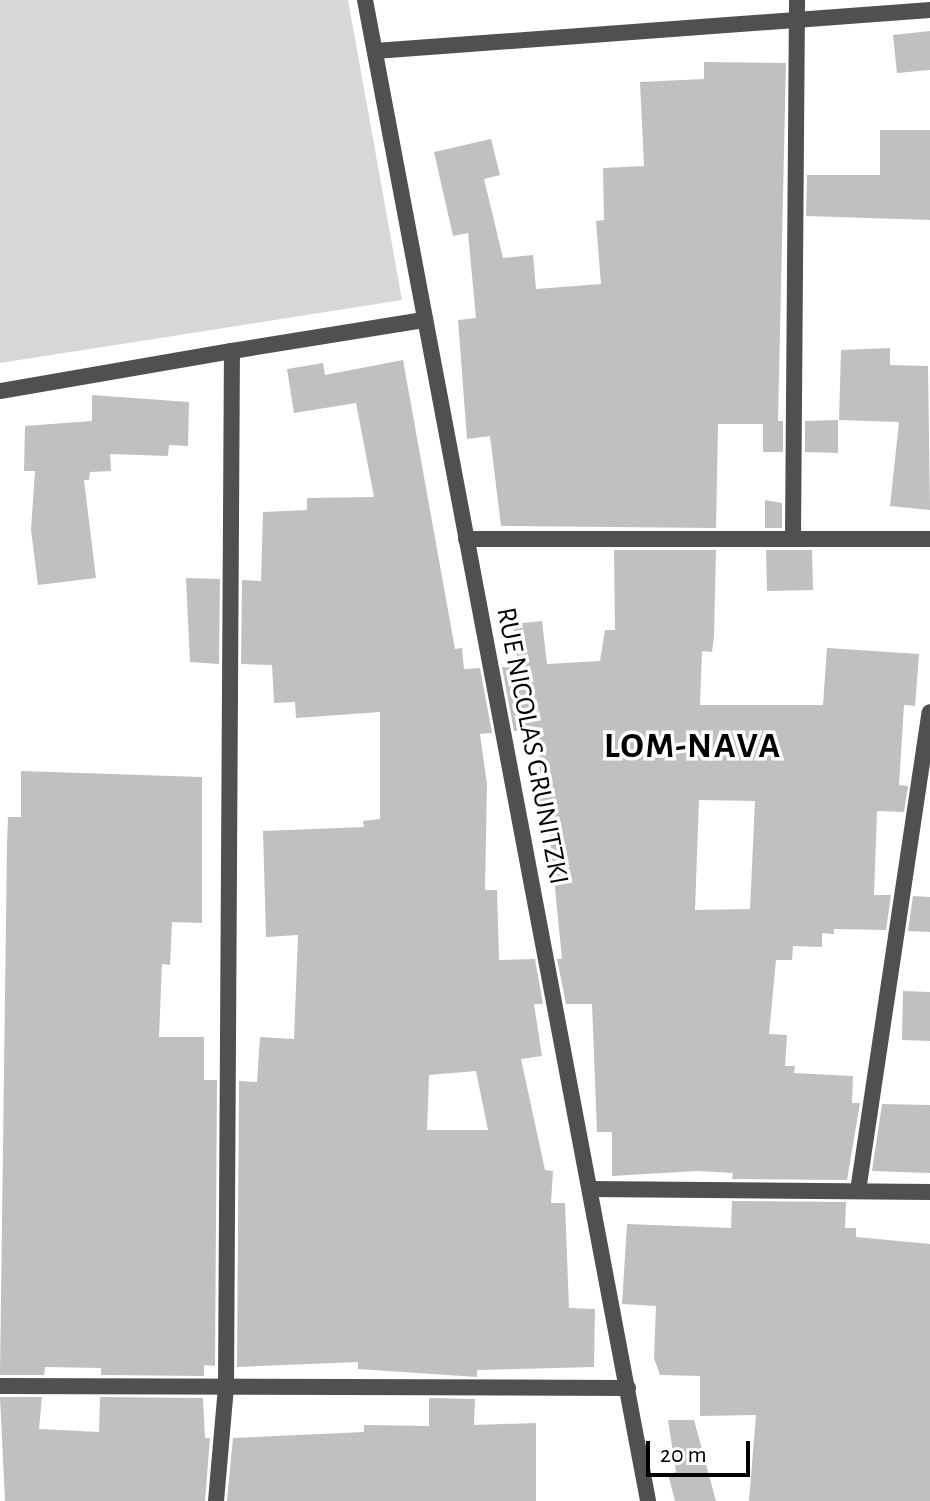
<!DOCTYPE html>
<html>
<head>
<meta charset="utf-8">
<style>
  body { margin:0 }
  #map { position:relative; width:930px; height:1501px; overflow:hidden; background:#fff; font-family:"Alegreya Sans",sans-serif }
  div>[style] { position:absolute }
  .green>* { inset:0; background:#d7d7d7 }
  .building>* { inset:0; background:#c0c0c0 }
  .street>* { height:16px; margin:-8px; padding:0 8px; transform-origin:8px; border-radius:8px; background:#505050 }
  span { translate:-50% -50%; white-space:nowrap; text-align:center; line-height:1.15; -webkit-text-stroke:7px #fff; paint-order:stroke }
  .street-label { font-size:28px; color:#000 }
  .district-label { font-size:36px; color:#000; font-weight:700; letter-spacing:2px }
  .scale { position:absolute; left:646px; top:1441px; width:104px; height:36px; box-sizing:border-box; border:4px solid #000; border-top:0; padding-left:10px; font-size:24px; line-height:28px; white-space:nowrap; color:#000; -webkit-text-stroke:6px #fff; paint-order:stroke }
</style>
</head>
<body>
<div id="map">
  <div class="green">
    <i style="clip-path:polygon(0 0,348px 0,402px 300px,0 363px)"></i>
  </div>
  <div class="building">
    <i style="clip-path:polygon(930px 31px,930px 70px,897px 73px,893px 35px)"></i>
    <i style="clip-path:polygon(704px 62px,786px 63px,778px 421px,783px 421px,783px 452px,763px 452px,763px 424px,718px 424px,716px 528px,501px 526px,490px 436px,467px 439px,458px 320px,476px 318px,468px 233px,453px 236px,434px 152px,491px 139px,500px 175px,484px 179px,503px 258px,533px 255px,536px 289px,601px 284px,596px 221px,604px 220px,603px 168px,644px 166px,640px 82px,704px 79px)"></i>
    <i style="clip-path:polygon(880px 130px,930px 130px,930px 220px,806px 216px,807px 175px,880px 175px)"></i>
    <i style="clip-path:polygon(890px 348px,890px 365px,928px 366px,930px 510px,890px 506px,899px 422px,839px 420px,841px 350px)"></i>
    <i style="clip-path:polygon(evenodd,403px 360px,455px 649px,462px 648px,464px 669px,480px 668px,492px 733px,480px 734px,487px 784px,485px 890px,497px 890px,499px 960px,535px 959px,543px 1004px,534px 1004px,542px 1056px,521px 1059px,545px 1170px,553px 1171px,551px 1203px,565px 1203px,569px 1308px,595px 1309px,594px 1367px,477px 1370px,477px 1377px,358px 1369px,358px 1362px,237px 1367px,239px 1081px,257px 1082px,260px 1037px,294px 1039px,298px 935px,266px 937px,263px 831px,364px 827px,363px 821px,380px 819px,380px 712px,296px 718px,295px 702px,274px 703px,272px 665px,241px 664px,242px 580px,261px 581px,263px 512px,307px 510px,307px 498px,374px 497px,356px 403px,294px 413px,287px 369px,323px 363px,325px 375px,403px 360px,476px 1071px,488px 1130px,427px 1130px,429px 1075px,476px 1071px)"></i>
    <i style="clip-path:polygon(92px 395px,189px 402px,188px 446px,169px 445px,168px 456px,110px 454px,111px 471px,90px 472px,89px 480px,84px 480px,96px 578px,38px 585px,31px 530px,35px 471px,24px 471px,25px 426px,92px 421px)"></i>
    <i style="clip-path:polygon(838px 420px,838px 453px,805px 452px,805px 421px)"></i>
    <i style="clip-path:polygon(765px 500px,782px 503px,782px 528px,765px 528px)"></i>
    <i style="clip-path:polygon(evenodd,614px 550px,716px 550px,714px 637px,712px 652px,702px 651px,700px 705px,823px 705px,827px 648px,919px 654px,915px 706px,904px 705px,899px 785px,908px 786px,904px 812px,877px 811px,874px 895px,891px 895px,886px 930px,834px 929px,834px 934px,822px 933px,822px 947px,793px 946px,792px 960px,776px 960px,769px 1034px,787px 1035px,785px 1066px,795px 1066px,794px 1073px,853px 1076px,852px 1103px,860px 1103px,847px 1180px,732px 1179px,733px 1173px,697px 1171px,612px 1176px,612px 1132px,597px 1132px,592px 1004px,566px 1004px,557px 959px,562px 959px,548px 817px,540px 817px,539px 730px,514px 731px,502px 667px,518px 666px,513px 624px,542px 621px,547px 664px,600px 661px,605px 630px,615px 630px,614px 550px,699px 800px,755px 801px,750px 909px,695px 910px,699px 800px)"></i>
    <i style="clip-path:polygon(766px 550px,812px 550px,813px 590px,767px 591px)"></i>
    <i style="clip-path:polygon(186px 578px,220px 579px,219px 664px,190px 662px)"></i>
    <i style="clip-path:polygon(21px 771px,202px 777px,202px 923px,172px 922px,170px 965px,162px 964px,159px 1037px,204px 1037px,204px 1080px,217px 1080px,215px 1366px,204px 1365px,204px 1376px,101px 1375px,101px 1368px,45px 1367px,44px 1375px,0 1375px,7px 844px,8px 817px,21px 817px)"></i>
    <i style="clip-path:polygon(913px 896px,930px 897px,930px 932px,908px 931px)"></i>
    <i style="clip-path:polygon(903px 991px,930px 992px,930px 1041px,902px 1040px)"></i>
    <i style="clip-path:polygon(882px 1104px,930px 1105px,930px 1173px,872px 1171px)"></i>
    <i style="clip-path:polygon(732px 1201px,846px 1202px,845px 1228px,856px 1228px,856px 1237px,930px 1244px,930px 1501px,749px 1501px,756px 1415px,700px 1416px,700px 1376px,660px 1375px,654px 1358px,656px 1306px,622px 1304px,627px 1224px,731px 1228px)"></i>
    <i style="clip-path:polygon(0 1397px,42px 1397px,39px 1429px,99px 1432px,100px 1397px,203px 1398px,205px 1438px,210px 1438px,205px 1501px,5px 1501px)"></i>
    <i style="clip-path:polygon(429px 1398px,475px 1399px,474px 1425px,536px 1423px,536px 1501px,227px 1501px,233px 1438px,364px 1432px,364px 1425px,429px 1426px)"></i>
    <i style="clip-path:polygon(668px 1420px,694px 1420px,716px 1501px,675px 1501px,668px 1474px,676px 1472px)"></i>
  </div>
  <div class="street">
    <i style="left:365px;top:0;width:1527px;rotate:79.32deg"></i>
    <i style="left:375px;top:51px;width:557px;rotate:-4.22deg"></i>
    <i style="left:0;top:391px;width:235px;rotate:-9.8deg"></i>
    <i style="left:793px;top:536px;width:536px;rotate:-89.57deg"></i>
    <i style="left:466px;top:539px;width:464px"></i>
    <i style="left:590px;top:1189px;width:340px;rotate:0.5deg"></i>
    <i style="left:858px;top:1191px;width:484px;rotate:-81.5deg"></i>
    <i style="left:0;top:1386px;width:628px;rotate:0.18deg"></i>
    <i style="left:216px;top:1501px;width:115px;rotate:-85deg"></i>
    <i style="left:226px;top:1386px;width:1035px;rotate:-89.67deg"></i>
    <i style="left:232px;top:351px;width:194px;rotate:-9.2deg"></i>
  </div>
  <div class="street-label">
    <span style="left:532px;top:746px;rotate:79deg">RUE NICOLAS GRUNITZKI</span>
  </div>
  <div class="district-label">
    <span style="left:693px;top:747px">LOM-NAVA</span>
  </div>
  <div class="scale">20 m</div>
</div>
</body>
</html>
